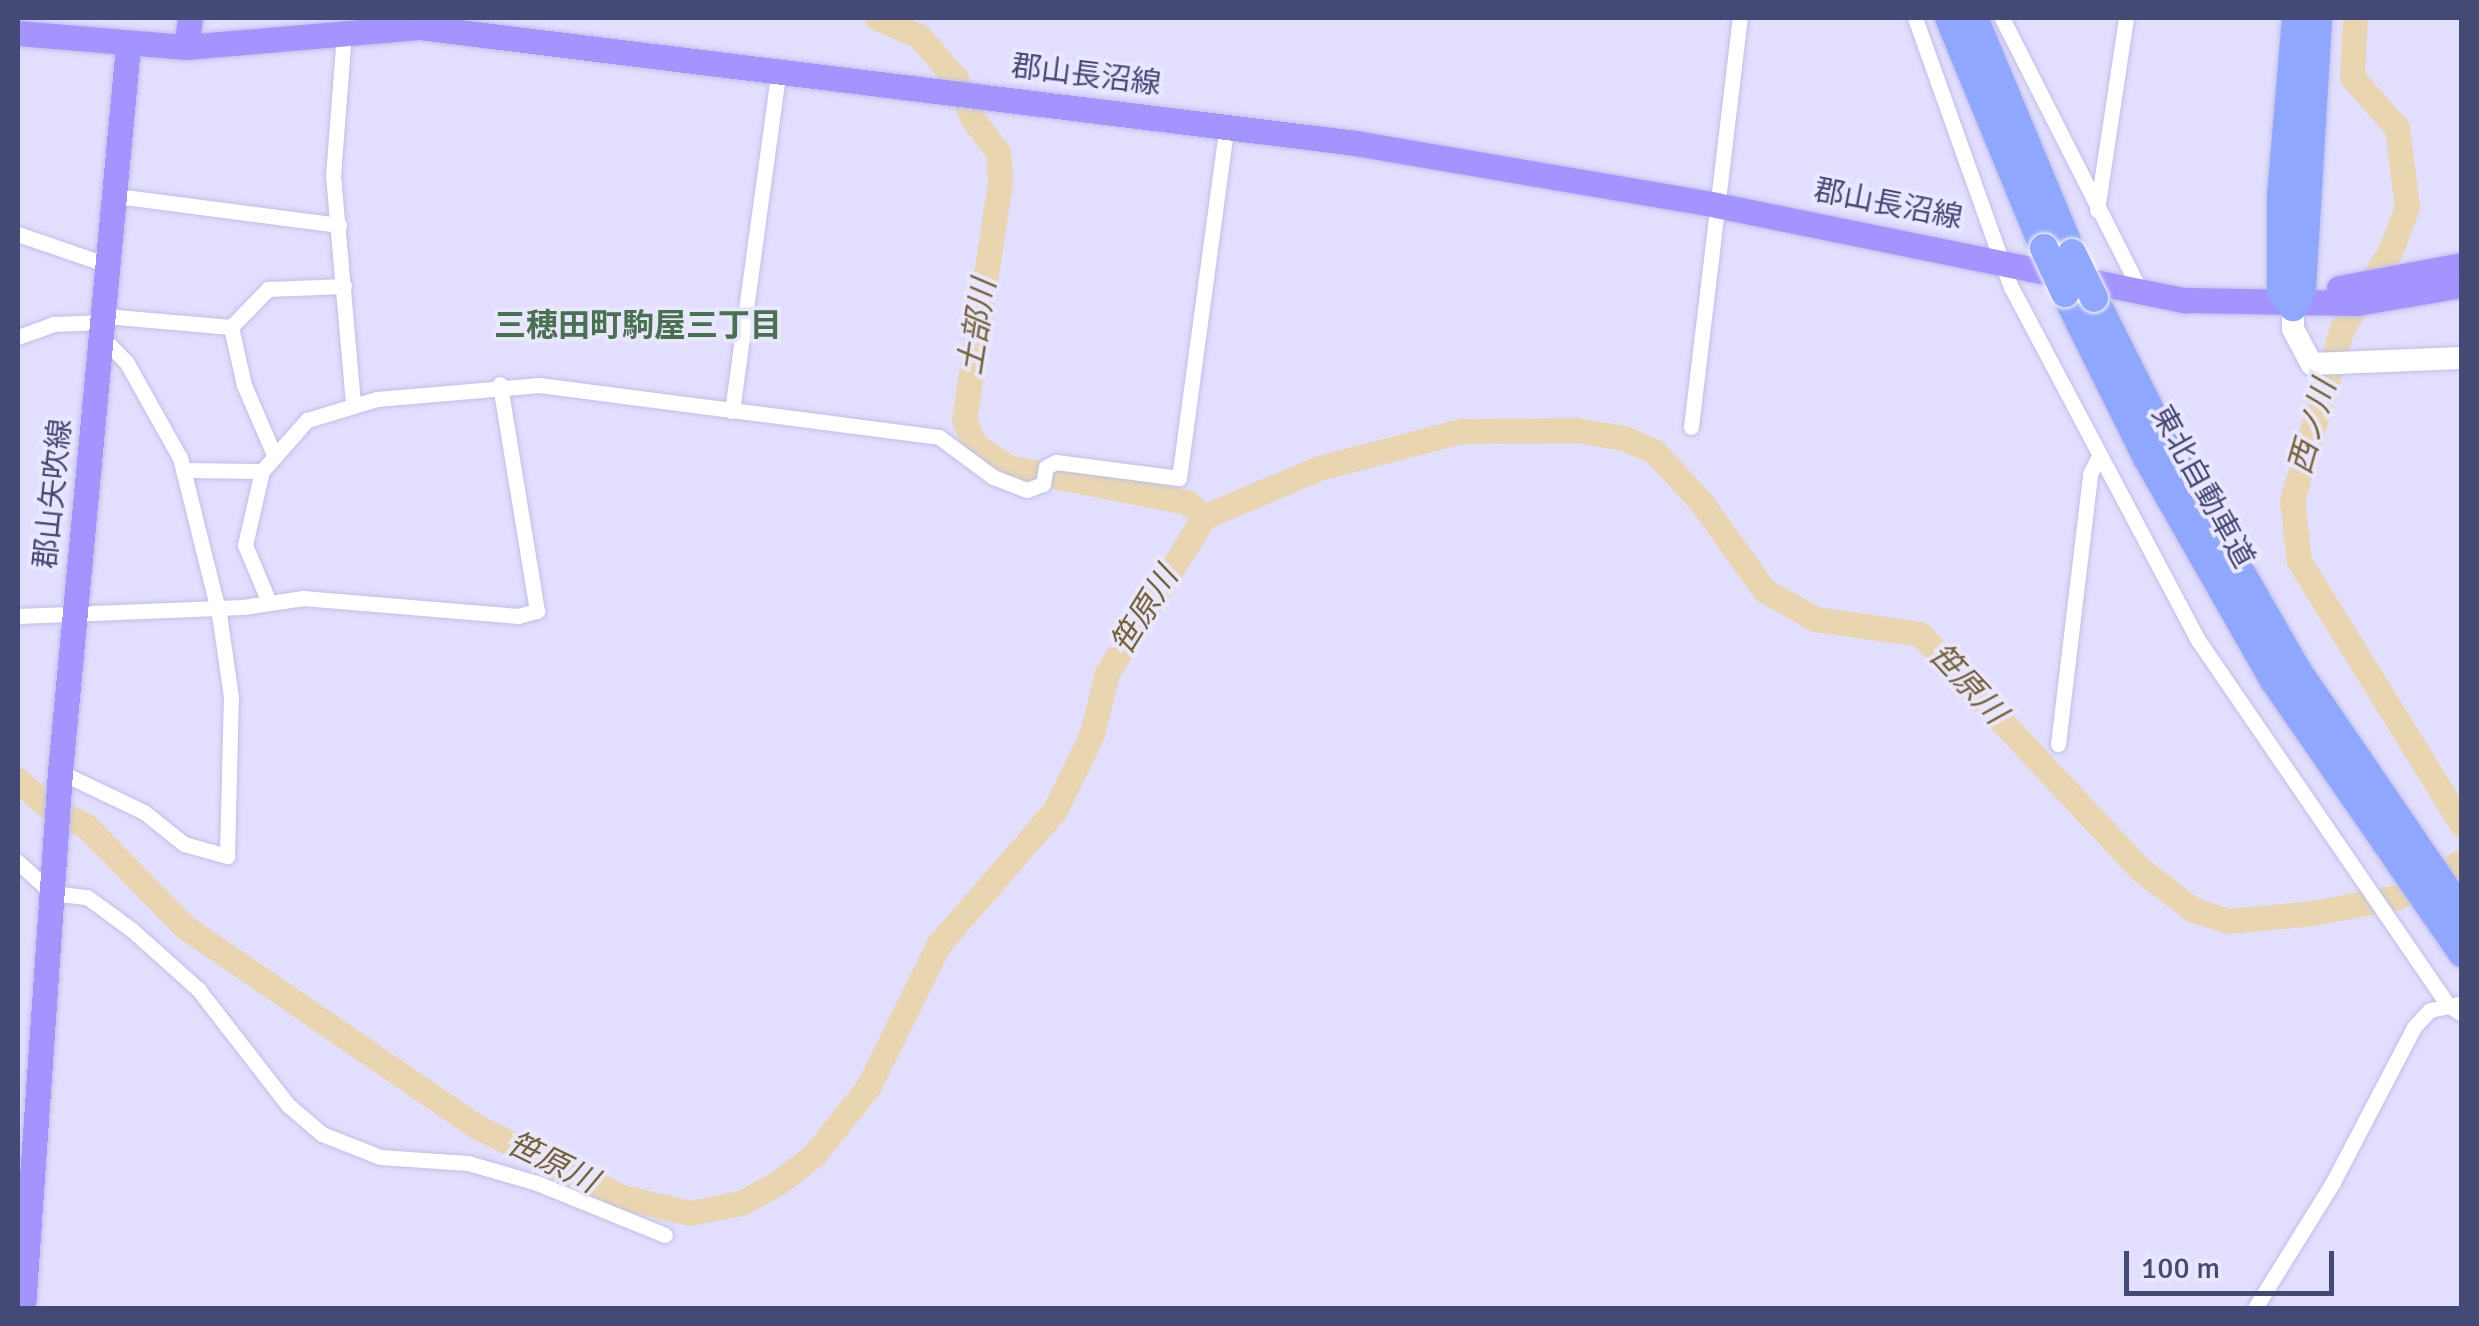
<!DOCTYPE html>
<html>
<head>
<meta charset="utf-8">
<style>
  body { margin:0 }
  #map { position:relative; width:2479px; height:1326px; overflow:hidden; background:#e2defe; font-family:Signika,"Noto Sans JP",sans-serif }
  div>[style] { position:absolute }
  .river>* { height:25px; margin:-12.5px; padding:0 12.5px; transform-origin:12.5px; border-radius:12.5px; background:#e9d6b1 }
  .roads { filter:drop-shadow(0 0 2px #bfbfe7) drop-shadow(0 0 2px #bfbfe7) }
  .street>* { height:15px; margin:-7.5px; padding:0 7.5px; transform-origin:7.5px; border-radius:7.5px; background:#fff }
  .secondary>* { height:22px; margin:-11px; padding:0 11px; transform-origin:11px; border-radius:11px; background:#fff }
  .primary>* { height:25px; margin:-12.5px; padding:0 12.5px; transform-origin:12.5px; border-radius:12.5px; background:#a494ff }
  .highway>* { height:28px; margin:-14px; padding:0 14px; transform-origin:14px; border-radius:14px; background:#8fa7fe }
  .bridges { filter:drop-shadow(0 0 2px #fff) drop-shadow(0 0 2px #fff) }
  .highway-bridge>* { height:28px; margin:-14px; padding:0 14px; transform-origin:14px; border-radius:14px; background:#8fa7fe }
  span { translate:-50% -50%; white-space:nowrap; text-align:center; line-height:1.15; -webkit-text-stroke:8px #e9e6ff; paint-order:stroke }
  .street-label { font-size:30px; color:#444a75 }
  .neighbourhood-label { font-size:32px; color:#48714f; font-weight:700 }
  .water-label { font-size:32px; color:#766235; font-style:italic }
  .frame { position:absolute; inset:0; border:20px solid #444a75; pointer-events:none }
  .scale { position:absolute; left:2124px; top:1251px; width:210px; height:45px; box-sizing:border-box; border:5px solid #444a75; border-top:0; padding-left:12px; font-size:30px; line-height:35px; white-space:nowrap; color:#444a75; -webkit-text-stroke:8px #e9e6ff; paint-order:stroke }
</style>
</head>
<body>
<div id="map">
  <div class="river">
    <i style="left:877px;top:18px;width:46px;rotate:23.2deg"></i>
    <i style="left:919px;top:36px;width:57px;rotate:49.3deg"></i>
    <i style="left:956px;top:79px;width:42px;rotate:67.7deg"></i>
    <i style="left:972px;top:118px;width:43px;rotate:52.6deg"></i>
    <i style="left:998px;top:152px;width:30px;rotate:86deg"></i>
    <i style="left:1000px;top:182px;width:240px;rotate:98.6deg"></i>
    <i style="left:964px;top:419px;width:27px;rotate:68deg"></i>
    <i style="left:974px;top:444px;width:41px;rotate:34.1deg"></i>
    <i style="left:1008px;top:467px;width:182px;rotate:11.1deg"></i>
    <i style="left:1187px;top:502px;width:23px;rotate:41deg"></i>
    <i style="left:2355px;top:18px;width:59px;rotate:92.9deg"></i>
    <i style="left:2352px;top:77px;width:68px;rotate:48.6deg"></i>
    <i style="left:2397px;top:128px;width:80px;rotate:82.8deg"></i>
    <i style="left:2407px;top:207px;width:46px;rotate:110.4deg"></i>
    <i style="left:2391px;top:250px;width:92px;rotate:122.1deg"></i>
    <i style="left:2342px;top:328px;width:179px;rotate:106.2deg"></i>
    <i style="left:2292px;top:500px;width:61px;rotate:83.5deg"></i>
    <i style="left:2299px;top:561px;width:310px;rotate:58.3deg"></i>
    <i style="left:18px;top:780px;width:40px;rotate:42deg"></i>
    <i style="left:48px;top:807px;width:41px;rotate:25.9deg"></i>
    <i style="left:85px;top:825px;width:143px;rotate:45.6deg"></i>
    <i style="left:185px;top:927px;width:354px;rotate:34.4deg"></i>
    <i style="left:477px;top:1127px;width:161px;rotate:25.8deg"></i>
    <i style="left:622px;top:1197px;width:70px;rotate:13.2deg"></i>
    <i style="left:690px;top:1213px;width:52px;rotate:-11.1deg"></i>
    <i style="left:741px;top:1203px;width:43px;rotate:-28.9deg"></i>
    <i style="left:779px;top:1182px;width:44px;rotate:-37.6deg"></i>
    <i style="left:814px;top:1155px;width:87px;rotate:-51.5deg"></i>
    <i style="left:868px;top:1087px;width:160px;rotate:-63.6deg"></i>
    <i style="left:939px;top:944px;width:177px;rotate:-49.1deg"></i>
    <i style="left:1055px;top:810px;width:85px;rotate:-64deg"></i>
    <i style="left:1092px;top:734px;width:63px;rotate:-76.2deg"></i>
    <i style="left:1107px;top:673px;width:184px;rotate:-58.1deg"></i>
    <i style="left:1204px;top:517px;width:125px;rotate:-23.1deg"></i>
    <i style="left:1319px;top:468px;width:147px;rotate:-14.6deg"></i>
    <i style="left:1461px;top:431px;width:116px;rotate:-0.5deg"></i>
    <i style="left:1577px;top:430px;width:48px;rotate:9.7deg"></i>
    <i style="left:1624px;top:438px;width:34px;rotate:24deg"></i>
    <i style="left:1655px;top:452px;width:68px;rotate:47.4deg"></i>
    <i style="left:1701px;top:502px;width:108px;rotate:54.4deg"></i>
    <i style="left:1764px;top:590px;width:59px;rotate:29.6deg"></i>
    <i style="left:1815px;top:619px;width:106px;rotate:8.1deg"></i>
    <i style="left:1920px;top:634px;width:322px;rotate:46.9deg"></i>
    <i style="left:2140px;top:869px;width:67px;rotate:37.7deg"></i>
    <i style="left:2193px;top:910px;width:38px;rotate:17deg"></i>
    <i style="left:2229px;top:921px;width:84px;rotate:-5.4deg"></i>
    <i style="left:2313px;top:913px;width:86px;rotate:-10.8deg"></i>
    <i style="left:2397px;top:897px;width:74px;rotate:-29deg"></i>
  </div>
  <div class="roads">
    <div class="street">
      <i style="left:1915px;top:18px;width:286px;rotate:70.4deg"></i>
      <i style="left:2011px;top:287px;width:399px;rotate:62.1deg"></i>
      <i style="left:2198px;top:640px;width:442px;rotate:55.6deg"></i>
      <i style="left:2448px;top:1005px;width:17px;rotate:33deg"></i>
      <i style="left:2002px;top:18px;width:303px;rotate:63.1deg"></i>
      <i style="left:344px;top:33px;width:142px;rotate:94.4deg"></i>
      <i style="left:333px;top:175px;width:229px;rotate:85deg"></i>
      <i style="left:116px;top:196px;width:225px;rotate:7.4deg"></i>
      <i style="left:2097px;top:210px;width:194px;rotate:-81.4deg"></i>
      <i style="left:18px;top:234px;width:95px;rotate:19deg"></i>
      <i style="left:105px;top:316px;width:126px;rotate:5deg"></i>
      <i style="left:231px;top:327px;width:59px;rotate:77.4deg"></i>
      <i style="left:244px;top:385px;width:78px;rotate:66.7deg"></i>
      <i style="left:231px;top:327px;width:53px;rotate:-45.8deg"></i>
      <i style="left:268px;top:289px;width:76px;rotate:-2.3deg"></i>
      <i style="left:18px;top:337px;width:37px;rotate:-20deg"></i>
      <i style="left:53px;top:324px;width:51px;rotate:-2.2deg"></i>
      <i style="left:732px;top:411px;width:341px;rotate:-82.2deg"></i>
      <i style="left:1691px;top:427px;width:412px;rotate:-83.2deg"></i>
      <i style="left:183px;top:470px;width:79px;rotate:0.7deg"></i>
      <i style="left:268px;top:600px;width:60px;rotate:-112.7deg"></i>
      <i style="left:245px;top:545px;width:76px;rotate:-77.1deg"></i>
      <i style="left:262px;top:471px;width:68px;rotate:-48.6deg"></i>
      <i style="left:307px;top:420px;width:73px;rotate:-16.7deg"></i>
      <i style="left:377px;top:399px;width:163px;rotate:-4.9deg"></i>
      <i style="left:539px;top:385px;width:403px;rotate:7.4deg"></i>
      <i style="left:939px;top:437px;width:67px;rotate:36.5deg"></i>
      <i style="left:993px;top:477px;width:36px;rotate:21deg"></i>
      <i style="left:1027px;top:490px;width:17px;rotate:-21deg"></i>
      <i style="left:1043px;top:484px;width:17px;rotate:-80deg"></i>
      <i style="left:1046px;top:467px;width:11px;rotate:-27deg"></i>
      <i style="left:1056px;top:462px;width:124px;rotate:7.4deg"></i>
      <i style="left:1179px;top:478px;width:356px;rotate:-82.3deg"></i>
      <i style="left:18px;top:616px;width:225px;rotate:-2.3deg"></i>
      <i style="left:243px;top:607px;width:61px;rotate:-8.5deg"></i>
      <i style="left:303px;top:598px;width:216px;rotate:4.8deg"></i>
      <i style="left:518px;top:616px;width:20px;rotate:-15deg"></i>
      <i style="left:537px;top:611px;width:230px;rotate:-99.3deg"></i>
      <i style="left:2058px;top:744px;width:272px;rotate:-83.2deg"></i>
      <i style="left:2090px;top:474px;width:20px;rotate:-63deg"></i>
      <i style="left:60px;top:772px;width:93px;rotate:25.5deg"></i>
      <i style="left:144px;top:812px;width:51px;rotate:38.7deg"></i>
      <i style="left:184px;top:844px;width:45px;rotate:15.6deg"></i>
      <i style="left:227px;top:856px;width:159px;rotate:-88.6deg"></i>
      <i style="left:231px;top:697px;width:84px;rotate:-98.2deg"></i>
      <i style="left:219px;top:614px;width:161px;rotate:-104deg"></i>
      <i style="left:180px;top:458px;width:109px;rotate:-119.2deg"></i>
      <i style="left:127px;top:363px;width:35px;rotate:-134deg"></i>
      <i style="left:18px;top:862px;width:46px;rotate:42.4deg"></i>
      <i style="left:52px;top:893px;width:35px;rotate:7deg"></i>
      <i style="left:87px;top:897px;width:56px;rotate:36.3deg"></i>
      <i style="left:132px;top:930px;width:89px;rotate:41.8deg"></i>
      <i style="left:198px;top:989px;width:147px;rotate:52.2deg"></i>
      <i style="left:288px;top:1105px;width:45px;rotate:40.5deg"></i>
      <i style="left:322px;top:1134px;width:62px;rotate:21.6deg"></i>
      <i style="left:380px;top:1157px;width:88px;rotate:3.9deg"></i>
      <i style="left:468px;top:1163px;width:72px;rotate:16.2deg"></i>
      <i style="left:537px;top:1183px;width:138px;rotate:22.1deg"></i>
      <i style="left:2255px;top:1308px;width:146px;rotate:-58.2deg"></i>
      <i style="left:2332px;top:1184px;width:177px;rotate:-62.4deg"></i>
      <i style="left:2414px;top:1027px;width:23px;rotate:-47deg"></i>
      <i style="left:2430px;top:1010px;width:29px;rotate:-12deg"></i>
    </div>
    <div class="secondary">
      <i style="left:2293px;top:307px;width:22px;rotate:90deg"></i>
      <i style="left:2293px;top:329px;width:40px;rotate:62deg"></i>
      <i style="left:2312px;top:364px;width:150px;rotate:-2.3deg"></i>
    </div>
    <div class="primary">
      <i style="left:18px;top:33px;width:169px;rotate:4.8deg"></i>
      <i style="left:186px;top:47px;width:234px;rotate:-4.9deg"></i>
      <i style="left:419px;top:27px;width:943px;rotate:7.06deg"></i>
      <i style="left:1355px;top:143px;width:366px;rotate:9.7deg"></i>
      <i style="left:1716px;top:205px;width:479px;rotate:11.5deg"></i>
      <i style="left:2185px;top:300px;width:172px;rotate:1deg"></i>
      <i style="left:2357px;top:303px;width:107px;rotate:-9.7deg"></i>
      <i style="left:186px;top:47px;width:29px;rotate:-82deg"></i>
      <i style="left:2339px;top:288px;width:125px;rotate:-10.6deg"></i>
      <i style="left:23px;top:1308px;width:537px;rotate:-86.05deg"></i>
      <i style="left:60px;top:772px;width:729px;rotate:-84.65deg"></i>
    </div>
    <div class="highway">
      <i style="left:1949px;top:18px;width:249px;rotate:67.6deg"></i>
      <i style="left:1974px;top:18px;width:255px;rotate:67.4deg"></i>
      <i style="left:2296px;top:18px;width:179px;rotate:94.8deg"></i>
      <i style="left:2281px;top:196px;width:94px;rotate:90deg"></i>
      <i style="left:2281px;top:290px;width:21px;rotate:55deg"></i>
      <i style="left:2293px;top:307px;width:20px;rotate:-63deg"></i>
      <i style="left:2302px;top:289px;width:271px;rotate:-86.6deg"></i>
      <i style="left:2065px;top:293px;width:184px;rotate:63.6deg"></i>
      <i style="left:2147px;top:458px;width:254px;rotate:60.3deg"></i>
      <i style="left:2273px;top:679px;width:333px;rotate:55.4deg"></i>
      <i style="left:2094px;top:298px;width:169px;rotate:63.3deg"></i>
      <i style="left:2170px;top:449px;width:258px;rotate:60.1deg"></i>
      <i style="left:2299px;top:673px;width:289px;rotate:55.7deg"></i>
    </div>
  </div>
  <div class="bridges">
    <div class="highway-bridge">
      <i style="left:2044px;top:248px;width:50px;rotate:65deg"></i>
      <i style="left:2072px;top:253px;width:50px;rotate:63.9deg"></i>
    </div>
  </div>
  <div class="street-label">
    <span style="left:1086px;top:76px;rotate:7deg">郡山長沼線</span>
    <span style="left:1888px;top:205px;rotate:11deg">郡山長沼線</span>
    <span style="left:2202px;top:487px;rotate:61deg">東北自動車道</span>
    <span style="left:54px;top:494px;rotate:-84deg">郡山矢吹線</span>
  </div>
  <div class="neighbourhood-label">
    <span style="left:638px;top:326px">三穂田町駒屋三丁目</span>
  </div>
  <div class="water-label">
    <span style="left:978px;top:327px;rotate:-81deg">土部川</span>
    <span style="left:2313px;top:427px;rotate:-74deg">西ノ川</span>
    <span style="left:1145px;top:611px;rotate:-58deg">笹原川</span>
    <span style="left:1967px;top:684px;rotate:47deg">笹原川</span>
    <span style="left:552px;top:1163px;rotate:26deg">笹原川</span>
  </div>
  <div class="frame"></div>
  <div class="scale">100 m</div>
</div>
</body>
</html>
